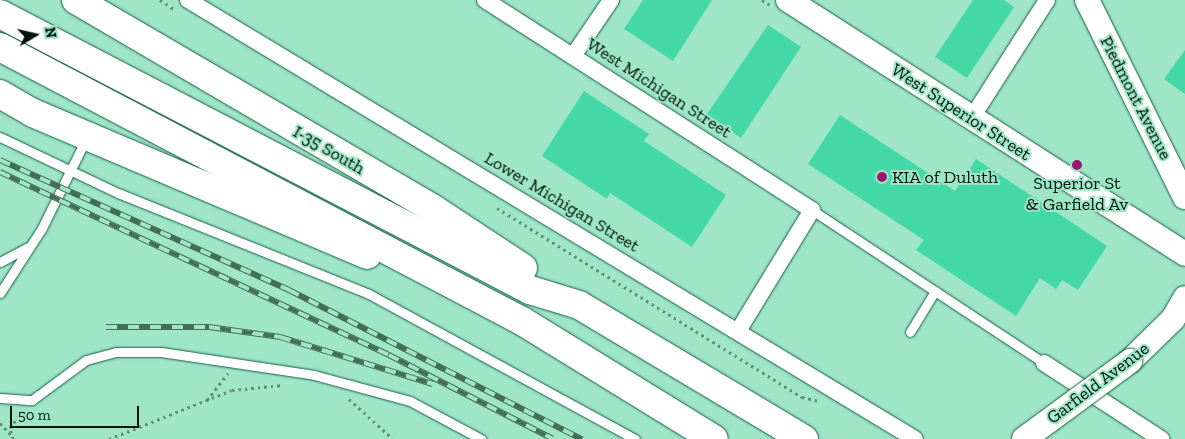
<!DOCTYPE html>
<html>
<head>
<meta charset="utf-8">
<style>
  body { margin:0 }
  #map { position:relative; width:1185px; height:439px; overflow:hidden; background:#9fe5c7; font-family:"Zilla Slab",serif }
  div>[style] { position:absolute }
  .building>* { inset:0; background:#44d8a6 }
  .path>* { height:3px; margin-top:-1.5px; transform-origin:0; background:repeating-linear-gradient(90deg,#5d8f7a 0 2.5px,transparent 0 6.5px) }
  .roads { filter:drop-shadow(0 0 1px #145f47) drop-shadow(0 0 1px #145f47) }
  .lane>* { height:9px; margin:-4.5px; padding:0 4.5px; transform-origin:4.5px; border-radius:4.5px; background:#fff }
  .street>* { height:16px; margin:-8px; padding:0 8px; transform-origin:8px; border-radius:8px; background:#fff }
  .secondary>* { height:24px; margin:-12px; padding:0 12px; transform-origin:12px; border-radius:12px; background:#fff }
  .highway>* { height:28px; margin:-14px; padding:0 14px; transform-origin:14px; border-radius:14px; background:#fff }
  .rail>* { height:5.5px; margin-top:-2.75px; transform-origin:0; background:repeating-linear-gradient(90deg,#9fe5c7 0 11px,#446e5c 0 22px); box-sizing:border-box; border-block:1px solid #446e5c }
  .bridges { filter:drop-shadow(0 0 1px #145f47) drop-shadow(0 0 1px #145f47) }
  .secondary-bridge>* { height:24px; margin:-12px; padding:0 12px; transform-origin:12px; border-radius:12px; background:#fff }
  .dots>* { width:14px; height:14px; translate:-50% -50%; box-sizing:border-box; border:2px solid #9fe5c7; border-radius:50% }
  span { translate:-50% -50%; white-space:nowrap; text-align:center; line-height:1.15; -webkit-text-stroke:4px #9fe5c7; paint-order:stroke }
  .street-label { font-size:18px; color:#00160c }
  .poi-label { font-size:18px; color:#00160c }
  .left { translate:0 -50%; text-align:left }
  .north { position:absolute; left:10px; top:10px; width:50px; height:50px; -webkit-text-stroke:4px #9fe5c7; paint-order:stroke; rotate:81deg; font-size:14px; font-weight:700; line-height:20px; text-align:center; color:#00160c }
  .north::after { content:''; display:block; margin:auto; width:18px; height:22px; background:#00160c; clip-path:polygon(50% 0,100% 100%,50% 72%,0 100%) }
  .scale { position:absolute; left:10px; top:406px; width:129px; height:22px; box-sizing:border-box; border:2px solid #00160c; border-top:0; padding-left:6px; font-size:15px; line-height:18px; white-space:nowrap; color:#00160c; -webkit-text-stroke:4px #9fe5c7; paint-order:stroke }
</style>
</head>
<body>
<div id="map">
  <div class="building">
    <i style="clip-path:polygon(643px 0,712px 0,673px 61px,624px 29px)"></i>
    <i style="clip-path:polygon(973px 0,1004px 0,1014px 7px,967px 78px,935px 57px)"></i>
    <i style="clip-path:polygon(768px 25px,801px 47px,741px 138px,707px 114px)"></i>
    <i style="clip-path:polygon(1185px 50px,1185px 94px,1164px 79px)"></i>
    <i style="clip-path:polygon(584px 91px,649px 134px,644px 141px,726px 195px,692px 247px,610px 193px,607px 199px,542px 156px)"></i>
    <i style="clip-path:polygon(840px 115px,955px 191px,976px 159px,1107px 246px,1078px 290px,1062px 280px,1056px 289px,1040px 278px,1016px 316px,916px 250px,924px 240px,808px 164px)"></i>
  </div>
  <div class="path">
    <i style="left:160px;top:0;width:17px;rotate:33deg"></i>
    <i style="left:762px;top:0;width:9px;rotate:32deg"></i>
    <i style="left:497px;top:208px;width:359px;rotate:31.8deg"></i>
    <i style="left:802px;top:397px;width:17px;rotate:13deg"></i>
    <i style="left:349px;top:399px;width:59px;rotate:42.3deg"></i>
    <i style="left:207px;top:400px;width:34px;rotate:-52deg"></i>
    <i style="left:0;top:423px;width:16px;rotate:47deg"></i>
    <i style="left:13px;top:439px;width:11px;rotate:-105deg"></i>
    <i style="left:10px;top:428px;width:21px;rotate:-55deg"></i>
    <i style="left:109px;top:439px;width:132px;rotate:-21.7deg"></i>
    <i style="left:232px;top:390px;width:51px;rotate:-5.6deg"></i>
  </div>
  <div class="roads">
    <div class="lane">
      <i style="left:0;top:137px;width:131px;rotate:25.4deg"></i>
      <i style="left:118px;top:193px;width:271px;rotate:21.9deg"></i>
      <i style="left:369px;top:294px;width:303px;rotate:28.6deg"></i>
      <i style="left:812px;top:210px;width:278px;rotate:33.4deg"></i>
      <i style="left:0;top:262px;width:32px;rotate:-28deg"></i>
      <i style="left:0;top:293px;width:77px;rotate:-57.1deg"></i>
      <i style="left:42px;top:228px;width:90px;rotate:-63.7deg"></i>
      <i style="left:910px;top:332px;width:48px;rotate:-58.6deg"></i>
      <i style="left:0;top:398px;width:32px;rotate:4deg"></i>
      <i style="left:32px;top:400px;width:67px;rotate:-36.5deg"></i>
      <i style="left:86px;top:360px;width:31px;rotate:-15deg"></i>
      <i style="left:116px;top:352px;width:45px"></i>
      <i style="left:161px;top:352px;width:155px;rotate:8.5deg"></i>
      <i style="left:314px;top:375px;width:99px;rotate:15.2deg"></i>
      <i style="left:410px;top:401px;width:81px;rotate:28.2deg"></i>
    </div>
    <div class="street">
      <i style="left:188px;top:0;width:849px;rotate:31.13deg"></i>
      <i style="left:485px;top:0;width:389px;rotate:32.7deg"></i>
      <i style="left:812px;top:210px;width:142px;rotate:121.4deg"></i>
      <i style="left:573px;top:56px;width:68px;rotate:-55.8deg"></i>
      <i style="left:971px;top:119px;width:141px;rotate:-57.4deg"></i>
      <i style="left:1044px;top:363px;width:140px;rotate:33deg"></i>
    </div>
    <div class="secondary">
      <i style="left:788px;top:0;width:471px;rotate:32.6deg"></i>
      <i style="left:1087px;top:0;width:220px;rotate:63.6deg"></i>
      <i style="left:1130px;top:361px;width:60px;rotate:-44.3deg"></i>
      <i style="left:1173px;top:319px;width:24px;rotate:-60deg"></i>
    </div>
    <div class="highway">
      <i style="left:76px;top:0;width:412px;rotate:30.3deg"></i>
      <i style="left:432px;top:208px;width:109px;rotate:33.4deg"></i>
      <i style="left:0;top:14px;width:598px;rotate:27.51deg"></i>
      <i style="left:530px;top:290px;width:51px;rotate:17deg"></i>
      <i style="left:579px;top:305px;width:262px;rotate:30.8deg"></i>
      <i style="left:0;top:47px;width:590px;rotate:27.7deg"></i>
      <i style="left:522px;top:321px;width:225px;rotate:31.6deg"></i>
      <i style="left:0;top:94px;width:38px;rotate:30deg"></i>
      <i style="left:33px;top:113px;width:363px;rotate:23deg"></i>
    </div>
  </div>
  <div class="rail">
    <i style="left:0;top:160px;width:317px;rotate:24.2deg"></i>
    <i style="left:289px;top:290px;width:329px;rotate:27deg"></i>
    <i style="left:0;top:172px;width:430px;rotate:25.2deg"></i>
    <i style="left:389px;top:355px;width:184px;rotate:27.1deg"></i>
    <i style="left:106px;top:327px;width:103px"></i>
    <i style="left:209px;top:327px;width:72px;rotate:8deg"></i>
    <i style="left:280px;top:337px;width:160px;rotate:17.1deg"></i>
  </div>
  <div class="bridges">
    <div class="secondary-bridge">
      <i style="left:1024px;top:439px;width:132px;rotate:-36.3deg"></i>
    </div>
  </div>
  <div class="dots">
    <i style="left:1077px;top:165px;background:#9a196e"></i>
    <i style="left:882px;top:177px;background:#9a196e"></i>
  </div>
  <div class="street-label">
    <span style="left:659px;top:88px;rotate:33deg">West Michigan Street</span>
    <span style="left:1136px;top:98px;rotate:63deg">Piedmont Avenue</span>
    <span style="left:961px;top:112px;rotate:33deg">West Superior Street</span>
    <span style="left:329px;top:150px;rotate:30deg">I-35 South</span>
    <span style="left:562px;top:202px;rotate:31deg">Lower Michigan Street</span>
    <span style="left:1098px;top:383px;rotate:-37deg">Garfield Avenue</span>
  </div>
  <div class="poi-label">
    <span class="left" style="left:892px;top:177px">KIA of Duluth</span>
    <span style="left:1077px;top:194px">Superior St<br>&amp; Garfield Av</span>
  </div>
  <div class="north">N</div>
  <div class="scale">50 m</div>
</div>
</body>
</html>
